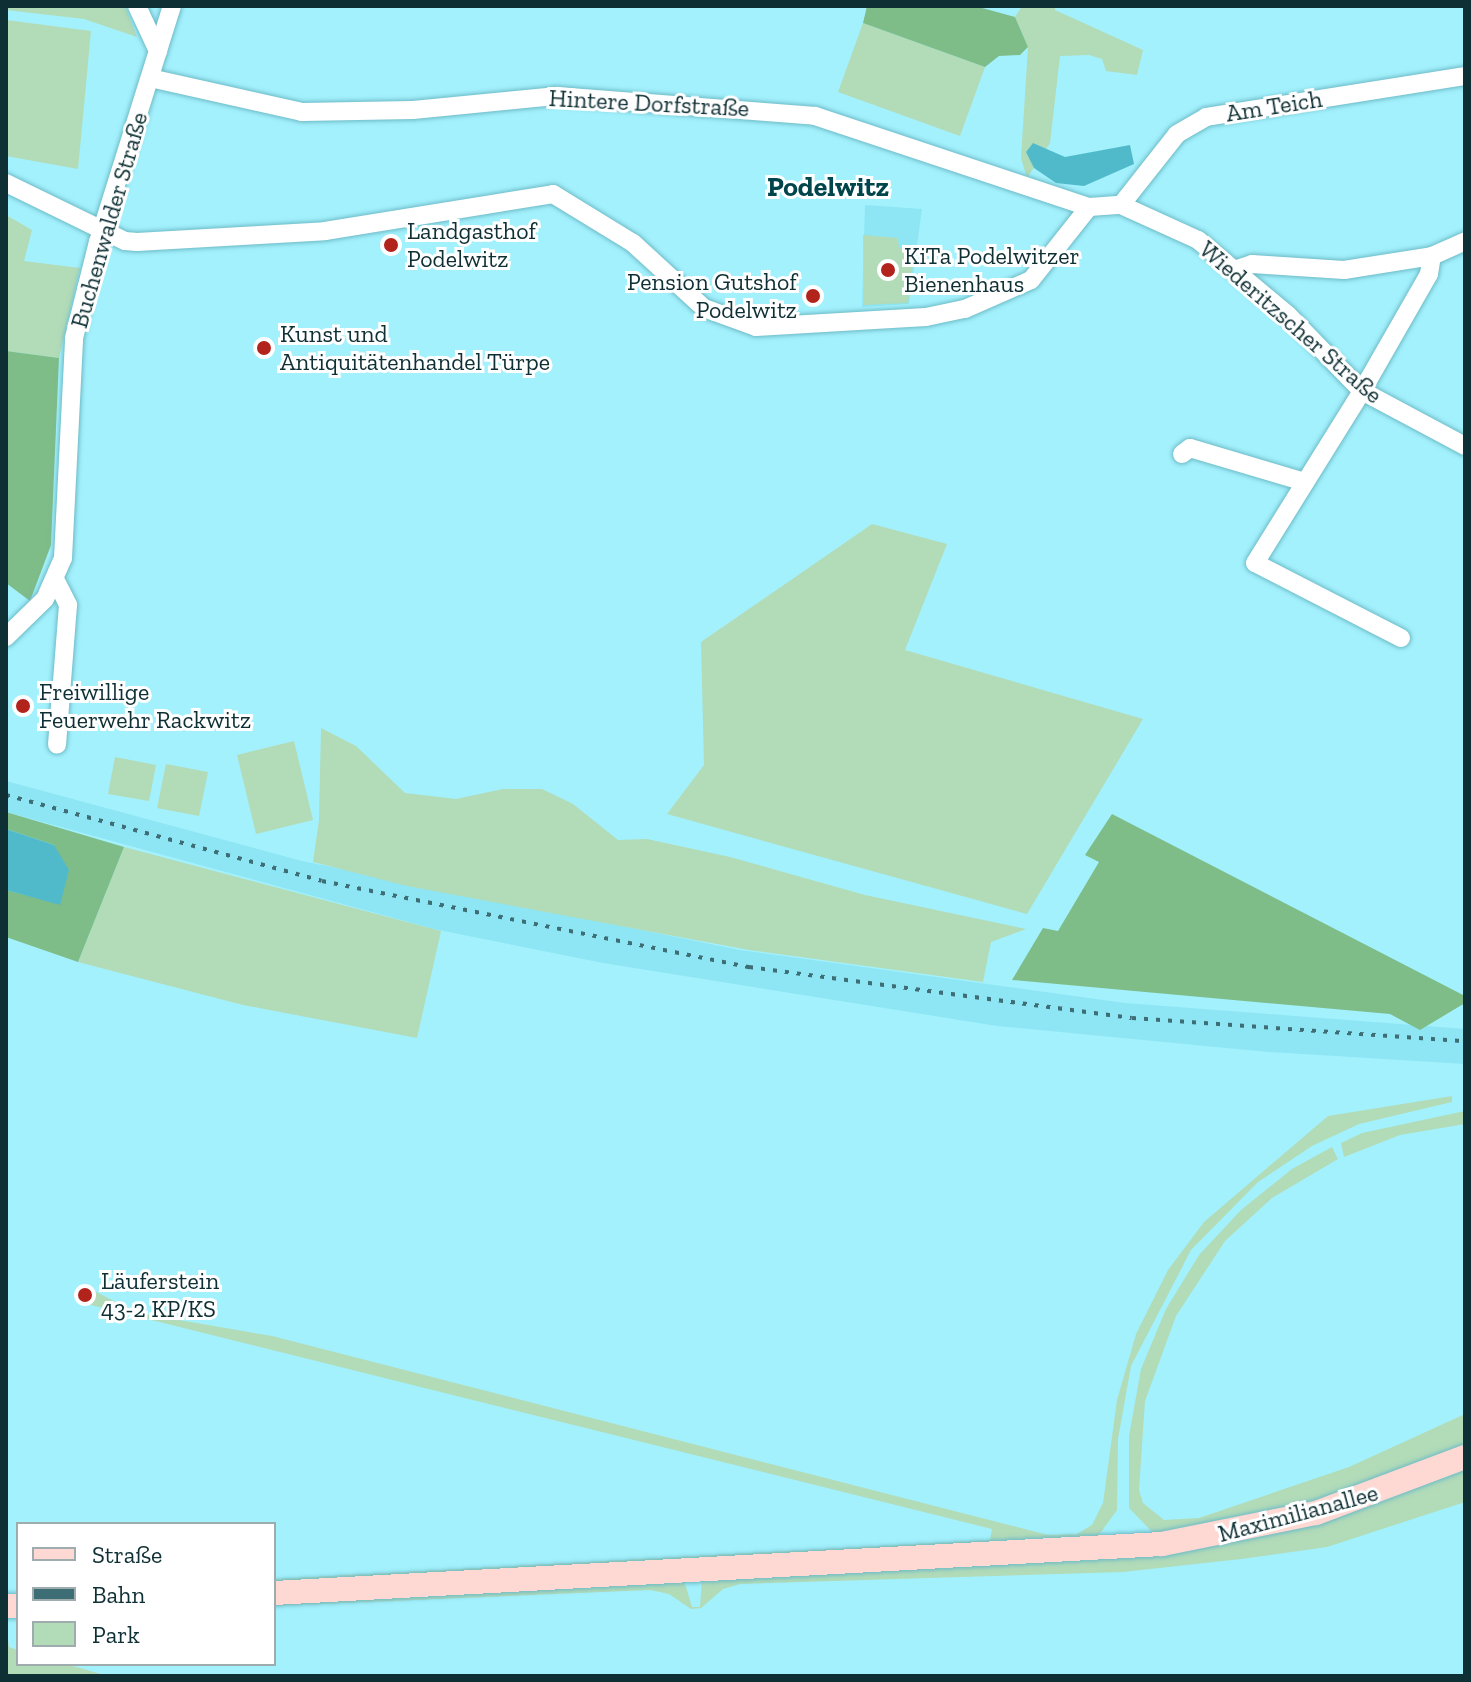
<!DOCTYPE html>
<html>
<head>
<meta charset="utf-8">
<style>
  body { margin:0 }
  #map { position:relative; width:1471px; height:1682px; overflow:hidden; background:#a3f1fd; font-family:"Zilla Slab",serif }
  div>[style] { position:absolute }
  .built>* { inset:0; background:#8ee6f4 }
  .green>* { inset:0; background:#b2dbb8 }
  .forest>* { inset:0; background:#7ebc88 }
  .water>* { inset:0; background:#50baca }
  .roads { filter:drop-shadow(0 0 2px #6ebbc7) drop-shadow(0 0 2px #6ebbc7) }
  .minor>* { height:18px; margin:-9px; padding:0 9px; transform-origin:9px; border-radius:9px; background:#fff }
  .major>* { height:24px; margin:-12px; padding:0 12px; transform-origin:12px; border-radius:12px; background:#fed9d3 }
  .rail>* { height:4px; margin-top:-2px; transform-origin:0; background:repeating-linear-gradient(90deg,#3e6e75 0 4px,transparent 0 12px) }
  .dots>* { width:22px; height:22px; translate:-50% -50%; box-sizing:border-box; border:4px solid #fff; border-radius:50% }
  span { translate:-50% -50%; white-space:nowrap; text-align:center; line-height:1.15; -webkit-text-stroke:6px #fff; paint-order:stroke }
  .street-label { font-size:24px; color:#0e2f34 }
  .poi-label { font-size:24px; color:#0e2f34 }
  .left { translate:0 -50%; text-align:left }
  .right { translate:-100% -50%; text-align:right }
  .quarter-label { font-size:28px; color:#00444c; font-weight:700 }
  .frame { position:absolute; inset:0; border:8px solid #0e2f34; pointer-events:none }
  .legend { position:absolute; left:16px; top:1522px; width:260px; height:144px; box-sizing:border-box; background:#fff; border:2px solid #9facae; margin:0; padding:10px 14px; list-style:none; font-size:24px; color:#0e2f34 }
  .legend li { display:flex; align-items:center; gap:16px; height:40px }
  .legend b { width:40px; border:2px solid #9facae }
</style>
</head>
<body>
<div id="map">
  <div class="built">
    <i style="clip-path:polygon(865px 205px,922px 209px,909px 304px,862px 307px)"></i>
    <i style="clip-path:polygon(6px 781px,302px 861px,740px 950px,1125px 1003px,1465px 1029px,1465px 1064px,1268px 1052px,997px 1026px,603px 963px,434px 929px,6px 812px)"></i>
  </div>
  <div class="green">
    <i style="clip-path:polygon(6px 6px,125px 6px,137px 37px,84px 19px,6px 10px)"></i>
    <i style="clip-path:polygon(1022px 6px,1055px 6px,1055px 10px,1143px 50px,1137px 75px,1106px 71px,1102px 59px,1089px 55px,1060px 56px,1050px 143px,1027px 178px,1021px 158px,1028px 47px,1015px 17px)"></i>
    <i style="clip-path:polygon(6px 20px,91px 31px,78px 169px,6px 156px)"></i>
    <i style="clip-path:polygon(863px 23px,985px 67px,960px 136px,838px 92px)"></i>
    <i style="clip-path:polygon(6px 215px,32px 230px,24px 261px,80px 268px,59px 358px,6px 351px)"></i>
    <i style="clip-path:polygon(863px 235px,898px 238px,899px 248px,915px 250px,908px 303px,864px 305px)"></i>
    <i style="clip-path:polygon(872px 524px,947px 544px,905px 650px,1143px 719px,1027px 914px,667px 814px,704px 765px,701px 642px)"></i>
    <i style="clip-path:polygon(321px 728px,356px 746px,405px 793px,456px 799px,503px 789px,542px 789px,573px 804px,618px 840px,647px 839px,730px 857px,865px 895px,1026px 929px,991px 942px,983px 982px,749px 950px,407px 886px,313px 862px,319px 820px)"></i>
    <i style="clip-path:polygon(294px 741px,313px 820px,256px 834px,237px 755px)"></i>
    <i style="clip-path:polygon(115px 757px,156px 765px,149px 801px,108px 794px)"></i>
    <i style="clip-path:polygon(166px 764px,208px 772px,199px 816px,157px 808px)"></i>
    <i style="clip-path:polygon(124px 847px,441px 931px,417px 1038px,243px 1005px,78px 962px)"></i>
    <i style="clip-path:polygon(1452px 1096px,1452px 1102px,1359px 1124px,1312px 1146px,1258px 1182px,1191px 1250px,1131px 1366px,1118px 1439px,1117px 1510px,1096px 1539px,274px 1585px,274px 1579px,990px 1540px,992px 1529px,87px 1304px,92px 1290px,138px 1313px,272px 1336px,1048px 1535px,1077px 1534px,1092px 1525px,1103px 1503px,1117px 1400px,1136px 1334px,1168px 1270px,1204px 1222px,1328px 1116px)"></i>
    <i style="clip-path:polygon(1465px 1111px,1465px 1124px,1400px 1135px,1344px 1157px,1341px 1143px,1362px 1133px)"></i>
    <i style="clip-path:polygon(1332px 1147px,1338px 1159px,1272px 1198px,1225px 1241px,1176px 1316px,1145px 1401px,1139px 1490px,1143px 1503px,1164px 1520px,1199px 1518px,1349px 1467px,1465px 1414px,1465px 1451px,1354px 1494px,1155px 1535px,1129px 1508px,1129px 1436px,1141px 1369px,1166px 1309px,1199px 1255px,1241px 1210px,1292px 1169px)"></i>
    <i style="clip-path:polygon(1465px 1468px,1465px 1502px,1327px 1547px,1241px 1559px,1123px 1572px,740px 1584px,723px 1589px,701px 1608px,691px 1609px,669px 1594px,650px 1590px,274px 1606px,274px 1601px,684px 1580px,692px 1607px,700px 1607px,702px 1579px,1128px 1556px)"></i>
    <i style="clip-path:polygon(6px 1624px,9px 1647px,18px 1650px,18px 1664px,66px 1664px,108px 1676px,6px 1676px)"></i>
  </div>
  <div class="forest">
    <i style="clip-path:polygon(867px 6px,975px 6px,1015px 17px,1028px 47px,1020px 55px,999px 56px,985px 67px,863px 23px)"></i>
    <i style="clip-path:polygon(6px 351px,59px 358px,51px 545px,30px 601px,6px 583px)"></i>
    <i style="clip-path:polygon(6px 812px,124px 847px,78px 962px,6px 937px,6px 890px,60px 904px,54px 845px,6px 829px)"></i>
    <i style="clip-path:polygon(1112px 814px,1465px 996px,1465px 1003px,1420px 1030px,1390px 1014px,1012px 980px,1043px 928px,1058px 931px,1099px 862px,1085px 855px)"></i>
  </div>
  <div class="water">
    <i style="clip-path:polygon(1033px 143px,1065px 157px,1130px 145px,1134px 164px,1084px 186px,1056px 183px,1034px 168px,1026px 152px)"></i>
    <i style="clip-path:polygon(6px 829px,54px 845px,69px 870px,60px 905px,6px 890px)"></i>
  </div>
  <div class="roads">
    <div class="minor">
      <i style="left:137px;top:6px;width:50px;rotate:65deg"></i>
      <i style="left:150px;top:78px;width:156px;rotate:12.6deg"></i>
      <i style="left:302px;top:112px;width:111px;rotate:-1deg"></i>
      <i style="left:413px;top:110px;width:145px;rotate:-5.6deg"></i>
      <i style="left:557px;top:96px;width:259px;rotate:4.4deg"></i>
      <i style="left:815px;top:116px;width:289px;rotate:18.4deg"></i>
      <i style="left:6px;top:183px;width:132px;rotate:26deg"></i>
      <i style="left:125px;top:241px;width:12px;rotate:5deg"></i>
      <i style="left:137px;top:242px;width:188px;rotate:-3.3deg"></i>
      <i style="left:325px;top:231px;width:231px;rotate:-9.2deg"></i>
      <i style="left:553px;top:194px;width:94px;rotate:31.5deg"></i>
      <i style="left:633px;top:243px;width:96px;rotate:42.5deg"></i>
      <i style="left:704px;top:308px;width:55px;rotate:20.1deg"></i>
      <i style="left:756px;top:327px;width:170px;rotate:-3.4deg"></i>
      <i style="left:926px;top:317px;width:40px;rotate:-12deg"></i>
      <i style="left:965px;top:309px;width:72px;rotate:-23.7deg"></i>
      <i style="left:1031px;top:280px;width:93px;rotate:-51.5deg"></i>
      <i style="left:1089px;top:207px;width:32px;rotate:-4deg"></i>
      <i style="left:1121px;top:205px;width:85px;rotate:24.4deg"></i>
      <i style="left:1198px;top:240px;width:117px;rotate:39.8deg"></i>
      <i style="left:1288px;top:315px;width:106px;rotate:45.8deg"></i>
      <i style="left:1362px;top:391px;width:117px;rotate:28.1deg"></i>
      <i style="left:1121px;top:205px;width:90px;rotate:-51.7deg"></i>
      <i style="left:1177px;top:134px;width:34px;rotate:-30deg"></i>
      <i style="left:1206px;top:117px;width:262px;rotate:-9deg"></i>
      <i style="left:1237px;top:269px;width:16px;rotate:-18deg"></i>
      <i style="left:1252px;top:264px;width:92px;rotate:3.7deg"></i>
      <i style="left:1344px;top:270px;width:89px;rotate:-9deg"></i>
      <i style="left:1432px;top:256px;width:36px;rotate:-24deg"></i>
      <i style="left:1182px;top:454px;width:10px;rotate:-37deg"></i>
      <i style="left:1190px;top:448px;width:120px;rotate:16.5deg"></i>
      <i style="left:56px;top:581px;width:27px;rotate:63deg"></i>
      <i style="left:68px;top:605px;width:140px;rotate:94.5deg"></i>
      <i style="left:6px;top:637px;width:54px;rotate:-44.3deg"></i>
      <i style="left:45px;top:599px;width:45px;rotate:-66.3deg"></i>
      <i style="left:63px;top:558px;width:220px;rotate:-87.1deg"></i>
      <i style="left:74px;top:338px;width:99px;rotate:-76deg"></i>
      <i style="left:98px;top:242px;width:247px;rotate:-72.6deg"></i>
      <i style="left:1401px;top:638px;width:164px;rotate:-152.8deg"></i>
      <i style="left:1255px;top:563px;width:203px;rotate:-58.1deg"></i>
      <i style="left:1362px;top:391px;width:135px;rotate:-60.2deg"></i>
      <i style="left:1429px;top:274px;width:18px;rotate:-81deg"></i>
    </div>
    <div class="major">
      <i style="left:274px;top:1593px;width:889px;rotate:-3.16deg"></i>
      <i style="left:1162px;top:1544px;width:157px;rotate:-11.4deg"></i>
      <i style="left:1316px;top:1513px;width:159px;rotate:-20.6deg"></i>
      <i style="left:6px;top:1606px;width:12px"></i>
    </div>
  </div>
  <div class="rail">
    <i style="left:6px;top:795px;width:327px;rotate:15.2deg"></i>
    <i style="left:322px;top:881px;width:436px;rotate:11.4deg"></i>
    <i style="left:749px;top:967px;width:386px;rotate:7.6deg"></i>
    <i style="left:1132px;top:1018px;width:334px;rotate:4deg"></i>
  </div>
  <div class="dots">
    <i style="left:391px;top:245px;background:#b2231c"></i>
    <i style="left:888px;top:270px;background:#b2231c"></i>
    <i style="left:813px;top:296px;background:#b2231c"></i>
    <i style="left:264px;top:348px;background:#b2231c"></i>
    <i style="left:23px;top:706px;background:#b2231c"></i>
    <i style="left:85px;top:1295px;background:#b2231c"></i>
  </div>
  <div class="street-label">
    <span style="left:649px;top:103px;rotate:3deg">Hintere Dorfstraße</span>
    <span style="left:1274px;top:106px;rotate:-9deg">Am Teich</span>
    <span style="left:109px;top:220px;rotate:-74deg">Buchenwalder Straße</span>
    <span style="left:1291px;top:322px;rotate:41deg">Wiederitzscher Straße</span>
    <span style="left:1298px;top:1513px;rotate:-15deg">Maximilianallee</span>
  </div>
  <div class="poi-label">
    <span class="left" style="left:407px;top:245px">Landgasthof<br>Podelwitz</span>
    <span class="left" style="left:904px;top:270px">KiTa Podelwitzer<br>Bienenhaus</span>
    <span class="right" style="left:797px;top:296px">Pension Gutshof<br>Podelwitz</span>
    <span class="left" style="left:280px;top:348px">Kunst und<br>Antiquitätenhandel Türpe</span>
    <span class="left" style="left:39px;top:706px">Freiwillige<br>Feuerwehr Rackwitz</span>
    <span class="left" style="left:101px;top:1295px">Läuferstein<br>43-2 KP/KS</span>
  </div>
  <div class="quarter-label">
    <span style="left:828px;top:187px">Podelwitz</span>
  </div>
  <div class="frame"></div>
  <ul class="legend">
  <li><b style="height:10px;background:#fed9d3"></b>Straße</li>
  <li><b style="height:10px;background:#3e6e75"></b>Bahn</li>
  <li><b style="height:22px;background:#b2dbb8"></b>Park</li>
  </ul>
</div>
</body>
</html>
